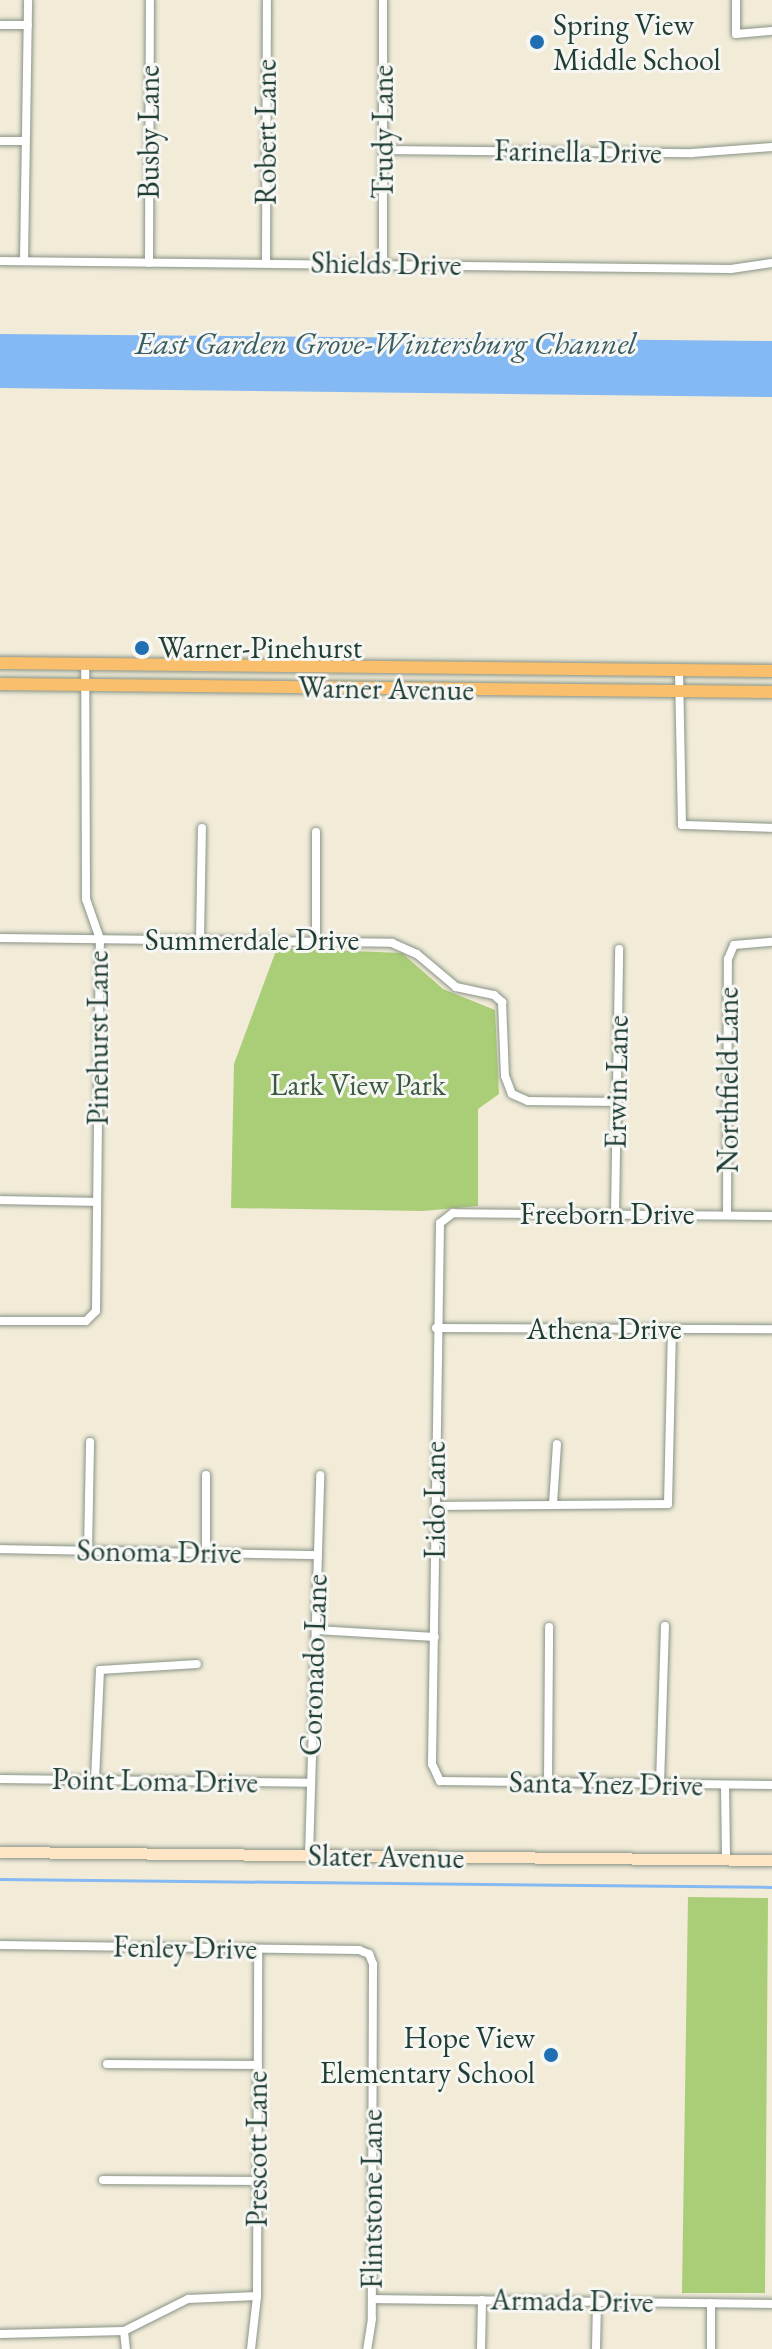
<!DOCTYPE html>
<html>
<head>
<meta charset="utf-8">
<style>
  body { margin:0 }
  #map { position:relative; width:772px; height:2349px; overflow:hidden; background:#f1ebd8; font-family:"EB Garamond",serif }
  div>[style] { position:absolute }
  .green>* { inset:0; background:#aacd77 }
  .water>* { inset:0; background:#85b9f3 }
  .stream>* { height:3px; margin:-1.5px; padding:0 1.5px; transform-origin:1.5px; border-radius:1.5px; background:#85b9f3 }
  .roads { filter:drop-shadow(0 0 2px #889486) drop-shadow(0 0 2px #889486) }
  .street>* { height:8px; margin:-4px; padding:0 4px; transform-origin:4px; border-radius:4px; background:#fff }
  .secondary>* { height:11px; margin:-5.5px; padding:0 5.5px; transform-origin:5.5px; border-radius:5.5px; background:#fde5c5 }
  .primary>* { height:12px; margin:-6px; padding:0 6px; transform-origin:6px; border-radius:6px; background:#f9bf6d }
  .dots>* { width:22px; height:22px; translate:-50% -50%; box-sizing:border-box; border:4px solid #f6f6f2; border-radius:50% }
  span { translate:-50% -50%; white-space:nowrap; text-align:center; line-height:1.15; -webkit-text-stroke:6px #f6f6f2; paint-order:stroke }
  .poi-label { font-size:30px; color:#1f3d34 }
  .left { translate:0 -50%; text-align:left }
  .right { translate:-100% -50%; text-align:right }
  .street-label { font-size:30px; color:#1f3d34 }
  .park-label { font-size:30px; color:#3b5a41 }
  .water-label { font-size:32px; color:#385c64; font-style:italic }
</style>
</head>
<body>
<div id="map">
  <div class="green">
    <i style="clip-path:polygon(277px 948px,402px 953px,443px 989px,495px 1010px,499px 1094px,478px 1109px,478px 1206px,423px 1211px,231px 1208px,234px 1064px)"></i>
    <i style="clip-path:polygon(688px 1897px,768px 1898px,765px 2293px,682px 2293px)"></i>
  </div>
  <div class="water">
    <i style="clip-path:polygon(0 334px,772px 341px,772px 397px,0 388px)"></i>
  </div>
  <div class="stream">
    <i style="left:0;top:1879px;width:772px;rotate:0.59deg"></i>
  </div>
  <div class="roads">
    <div class="street">
      <i style="left:736px;top:0;width:34px;rotate:90deg"></i>
      <i style="left:736px;top:34px;width:36px;rotate:-5deg"></i>
      <i style="left:0;top:25px;width:28px"></i>
      <i style="left:0;top:141px;width:24px"></i>
      <i style="left:383px;top:150px;width:309px;rotate:0.6deg"></i>
      <i style="left:692px;top:153px;width:80px;rotate:-4.3deg"></i>
      <i style="left:0;top:261px;width:731px;rotate:0.63deg"></i>
      <i style="left:731px;top:269px;width:41px;rotate:-8.3deg"></i>
      <i style="left:24px;top:261px;width:261px;rotate:-89.1deg"></i>
      <i style="left:149px;top:263px;width:263px;rotate:-89.8deg"></i>
      <i style="left:266px;top:263px;width:263px;rotate:-89.8deg"></i>
      <i style="left:383px;top:264px;width:264px;rotate:-90deg"></i>
      <i style="left:679px;top:670px;width:155px;rotate:88.9deg"></i>
      <i style="left:682px;top:825px;width:90px;rotate:1.9deg"></i>
      <i style="left:316px;top:832px;width:108px;rotate:90deg"></i>
      <i style="left:0;top:938px;width:392px;rotate:0.7deg"></i>
      <i style="left:392px;top:943px;width:27px;rotate:24deg"></i>
      <i style="left:417px;top:954px;width:51px;rotate:40.2deg"></i>
      <i style="left:456px;top:987px;width:39px;rotate:12deg"></i>
      <i style="left:494px;top:995px;width:11px;rotate:41deg"></i>
      <i style="left:502px;top:1002px;width:74px;rotate:87.7deg"></i>
      <i style="left:505px;top:1076px;width:19px;rotate:69deg"></i>
      <i style="left:512px;top:1094px;width:17px;rotate:24deg"></i>
      <i style="left:528px;top:1101px;width:89px;rotate:0.6deg"></i>
      <i style="left:200px;top:939px;width:111px;rotate:-89deg"></i>
      <i style="left:0;top:1200px;width:97px;rotate:1.2deg"></i>
      <i style="left:615px;top:1215px;width:266px;rotate:-89.1deg"></i>
      <i style="left:727px;top:1215px;width:256px;rotate:-89.8deg"></i>
      <i style="left:728px;top:959px;width:15px;rotate:-67deg"></i>
      <i style="left:734px;top:945px;width:38px;rotate:-5deg"></i>
      <i style="left:772px;top:1216px;width:319px;rotate:-179.5deg"></i>
      <i style="left:453px;top:1213px;width:16px;rotate:142deg"></i>
      <i style="left:440px;top:1223px;width:541px;rotate:90.85deg"></i>
      <i style="left:432px;top:1764px;width:19px;rotate:65deg"></i>
      <i style="left:440px;top:1781px;width:332px;rotate:0.7deg"></i>
      <i style="left:0;top:1321px;width:86px"></i>
      <i style="left:86px;top:1321px;width:14px;rotate:-45deg"></i>
      <i style="left:96px;top:1311px;width:372px;rotate:-89.4deg"></i>
      <i style="left:100px;top:939px;width:42px;rotate:-109.3deg"></i>
      <i style="left:86px;top:899px;width:235px;rotate:-90.2deg"></i>
      <i style="left:436px;top:1328px;width:336px;rotate:0.2deg"></i>
      <i style="left:206px;top:1475px;width:77px;rotate:90deg"></i>
      <i style="left:553px;top:1504px;width:60px;rotate:-86.2deg"></i>
      <i style="left:436px;top:1506px;width:232px;rotate:-0.5deg"></i>
      <i style="left:668px;top:1504px;width:175px;rotate:-88.7deg"></i>
      <i style="left:0;top:1549px;width:318px;rotate:1.1deg"></i>
      <i style="left:88px;top:1550px;width:108px;rotate:-88.9deg"></i>
      <i style="left:316px;top:1630px;width:119px;rotate:3.4deg"></i>
      <i style="left:0;top:1779px;width:310px;rotate:0.7deg"></i>
      <i style="left:95px;top:1780px;width:110px;rotate:-87.4deg"></i>
      <i style="left:100px;top:1670px;width:97px;rotate:-3.5deg"></i>
      <i style="left:548px;top:1783px;width:156px;rotate:-89.6deg"></i>
      <i style="left:660px;top:1784px;width:158px;rotate:-88.2deg"></i>
      <i style="left:725px;top:1786px;width:74px;rotate:89.2deg"></i>
      <i style="left:309px;top:1856px;width:381px;rotate:-88.3deg"></i>
      <i style="left:0;top:1945px;width:359px;rotate:0.8deg"></i>
      <i style="left:359px;top:1950px;width:11px;rotate:22deg"></i>
      <i style="left:369px;top:1954px;width:11px;rotate:68deg"></i>
      <i style="left:373px;top:1964px;width:355px;rotate:90.2deg"></i>
      <i style="left:372px;top:2319px;width:30px;rotate:99deg"></i>
      <i style="left:107px;top:2064px;width:151px;rotate:0.4deg"></i>
      <i style="left:103px;top:2180px;width:154px;rotate:0.4deg"></i>
      <i style="left:372px;top:2299px;width:400px;rotate:0.7deg"></i>
      <i style="left:124px;top:2331px;width:18px;rotate:84deg"></i>
      <i style="left:0;top:2334px;width:124px;rotate:-1.4deg"></i>
      <i style="left:124px;top:2331px;width:72px;rotate:-26.6deg"></i>
      <i style="left:188px;top:2299px;width:69px;rotate:-2.5deg"></i>
      <i style="left:251px;top:2349px;width:53px;rotate:-83.5deg"></i>
      <i style="left:257px;top:2296px;width:347px;rotate:-89.8deg"></i>
      <i style="left:481px;top:2349px;width:49px;rotate:-88.8deg"></i>
      <i style="left:596px;top:2349px;width:48px;rotate:-88.8deg"></i>
      <i style="left:711px;top:2349px;width:46px;rotate:-90deg"></i>
    </div>
    <div class="secondary">
      <i style="left:0;top:1852px;width:772px;rotate:0.59deg"></i>
    </div>
    <div class="primary">
      <i style="left:0;top:663px;width:772px;rotate:0.59deg"></i>
      <i style="left:0;top:684px;width:772px;rotate:0.59deg"></i>
    </div>
  </div>
  <div class="dots">
    <i style="left:537px;top:42px;background:#1f6fb2"></i>
    <i style="left:142px;top:648px;background:#1f6fb2"></i>
    <i style="left:551px;top:2055px;background:#1f6fb2"></i>
  </div>
  <div class="poi-label">
    <span class="left" style="left:553px;top:42px">Spring View<br>Middle School</span>
    <span class="left" style="left:158px;top:648px">Warner-Pinehurst</span>
    <span class="right" style="left:535px;top:2055px">Hope View<br>Elementary School</span>
  </div>
  <div class="street-label">
    <span style="left:149px;top:132px;rotate:-90deg">Busby Lane</span>
    <span style="left:266px;top:132px;rotate:-90deg">Robert Lane</span>
    <span style="left:383px;top:132px;rotate:-90deg">Trudy Lane</span>
    <span style="left:578px;top:152px;rotate:1deg">Farinella Drive</span>
    <span style="left:386px;top:264px;rotate:1deg">Shields Drive</span>
    <span style="left:386px;top:689px;rotate:1deg">Warner Avenue</span>
    <span style="left:252px;top:940px">Summerdale Drive</span>
    <span style="left:98px;top:1038px;rotate:-90deg">Pinehurst Lane</span>
    <span style="left:728px;top:1080px;rotate:-90deg">Northfield Lane</span>
    <span style="left:617px;top:1082px;rotate:-89deg">Erwin Lane</span>
    <span style="left:607px;top:1214px">Freeborn Drive</span>
    <span style="left:604px;top:1329px">Athena Drive</span>
    <span style="left:435px;top:1500px;rotate:-90deg">Lido Lane</span>
    <span style="left:159px;top:1552px;rotate:1deg">Sonoma Drive</span>
    <span style="left:314px;top:1665px;rotate:-88deg">Coronado Lane</span>
    <span style="left:155px;top:1781px;rotate:1deg">Point Loma Drive</span>
    <span style="left:606px;top:1784px;rotate:1deg">Santa Ynez Drive</span>
    <span style="left:386px;top:1857px;rotate:1deg">Slater Avenue</span>
    <span style="left:185px;top:1948px;rotate:1deg">Fenley Drive</span>
    <span style="left:257px;top:2149px;rotate:-90deg">Prescott Lane</span>
    <span style="left:372px;top:2199px;rotate:-90deg">Flintstone Lane</span>
    <span style="left:572px;top:2301px;rotate:1deg">Armada Drive</span>
  </div>
  <div class="park-label">
    <span style="left:358px;top:1085px">Lark View Park</span>
  </div>
  <div class="water-label">
    <span style="left:386px;top:343px">East Garden Grove-Wintersburg Channel</span>
  </div>
</div>
</body>
</html>
